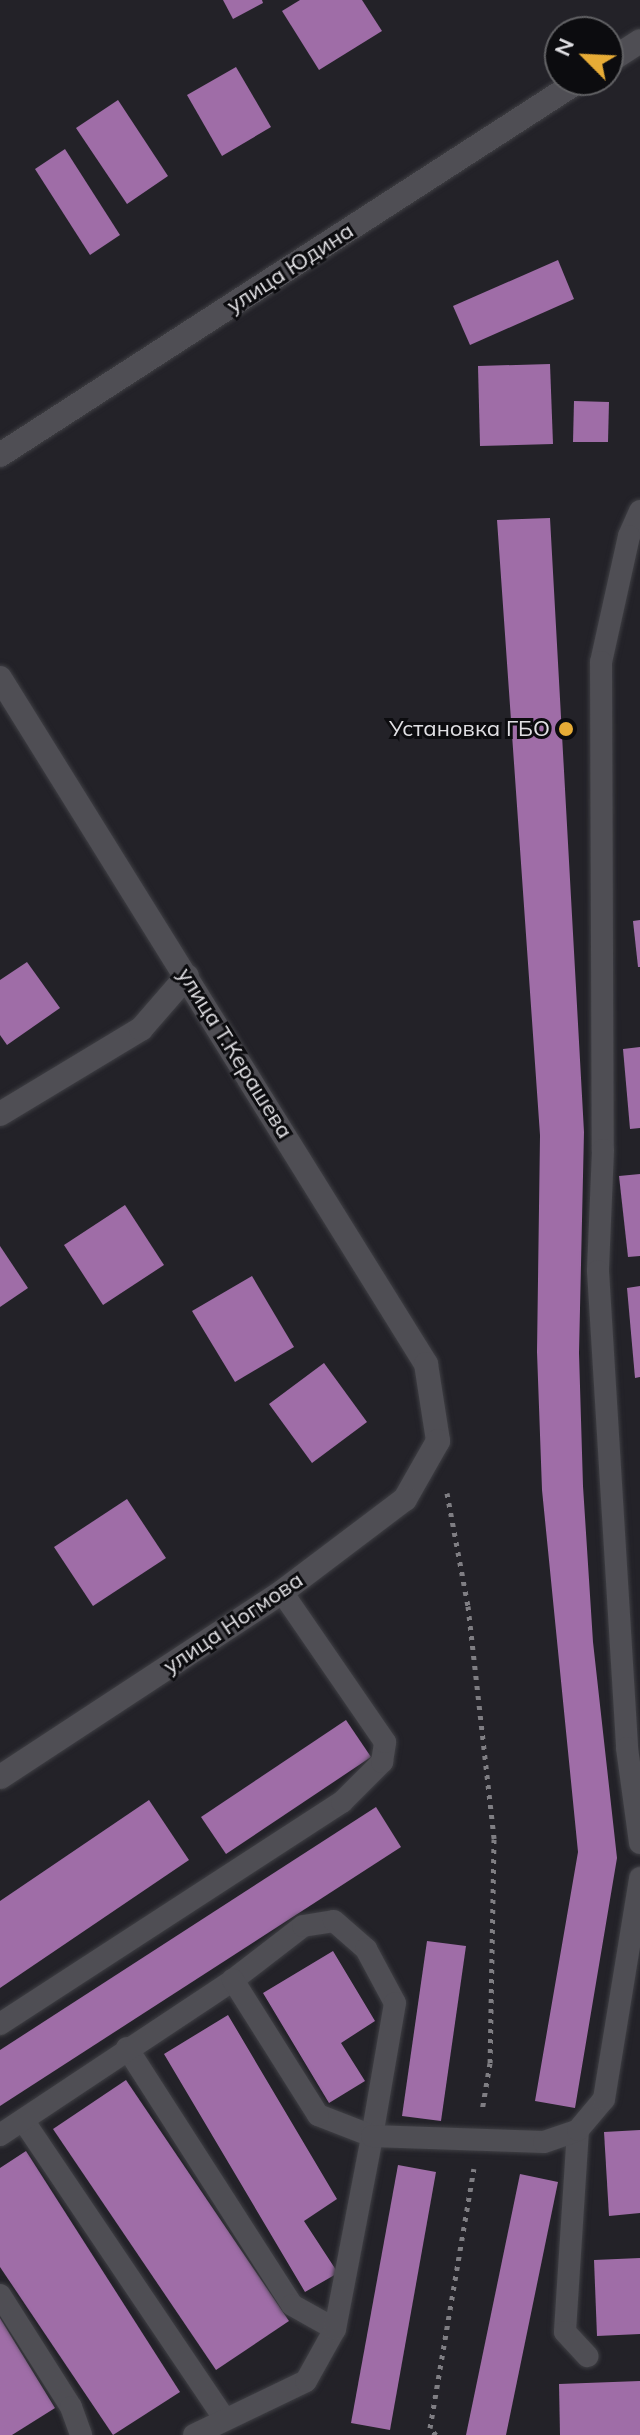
<!DOCTYPE html>
<html>
<head>
<meta charset="utf-8">
<style>
  body { margin:0 }
  #map { position:relative; width:640px; height:2435px; overflow:hidden; background:#232228; font-family:Mulish,sans-serif }
  div>[style] { position:absolute }
  .building>* { inset:0; background:#9f6da7 }
  .path>* { height:5px; margin-top:-2.5px; transform-origin:0; background:repeating-linear-gradient(90deg,#7f7e83 0 4px,transparent 0 10px) }
  .roads { filter:drop-shadow(0 0 2px #3f3f44) drop-shadow(0 0 2px #3f3f44) }
  .service>* { height:22px; margin:-11px; padding:0 11px; transform-origin:11px; border-radius:11px; background:#4f4e54 }
  .minor>* { height:24px; margin:-12px; padding:0 12px; transform-origin:12px; border-radius:12px; background:#4f4e54 }
  .dots>* { width:22px; height:22px; translate:-50% -50%; box-sizing:border-box; border:4px solid #0c0c0f; border-radius:50% }
  span { translate:-50% -50%; white-space:nowrap; text-align:center; line-height:1.15; -webkit-text-stroke:6px #0c0c0f; paint-order:stroke }
  .street-label { font-size:22px; color:#e1e0e4 }
  .poi-label { font-size:22px; color:#e1e0e4 }
  .right { translate:-100% -50%; text-align:right }
  .north { position:absolute; left:544px; top:16px; width:80px; height:80px; box-sizing:border-box; background:#0c0c0f; border:2px solid #616164; border-radius:50%; rotate:294deg; font-size:22px; font-weight:700; line-height:32px; text-align:center; color:#e1e0e4 }
  .north::after { content:''; display:block; margin:auto; width:28px; height:36px; background:#e7ac36; clip-path:polygon(50% 0,100% 100%,50% 72%,0 100%) }
</style>
</head>
<body>
<div id="map">
  <div class="building">
    <i style="clip-path:polygon(223px 0,262px 0,263px 3px,233px 19px)"></i>
    <i style="clip-path:polygon(300px 0,362px 0,382px 31px,319px 70px,282px 11px)"></i>
    <i style="clip-path:polygon(236px 67px,271px 127px,222px 156px,187px 95px)"></i>
    <i style="clip-path:polygon(118px 100px,168px 176px,127px 204px,76px 128px)"></i>
    <i style="clip-path:polygon(65px 149px,120px 235px,90px 255px,35px 169px)"></i>
    <i style="clip-path:polygon(558px 260px,574px 299px,470px 345px,453px 306px)"></i>
    <i style="clip-path:polygon(550px 364px,553px 444px,480px 446px,478px 366px)"></i>
    <i style="clip-path:polygon(574px 401px,609px 402px,608px 442px,573px 442px)"></i>
    <i style="clip-path:polygon(550px 518px,584px 1132px,579px 1353px,583px 1486px,593px 1642px,617px 1858px,575px 2108px,535px 2101px,578px 1852px,542px 1490px,537px 1352px,540px 1135px,497px 520px)"></i>
    <i style="clip-path:polygon(640px 920px,640px 967px,638px 967px,633px 921px)"></i>
    <i style="clip-path:polygon(27px 962px,60px 1008px,7px 1045px,0 1035px,0 980px)"></i>
    <i style="clip-path:polygon(640px 1047px,640px 1128px,630px 1129px,623px 1049px)"></i>
    <i style="clip-path:polygon(640px 1174px,640px 1256px,628px 1257px,619px 1176px)"></i>
    <i style="clip-path:polygon(125px 1205px,164px 1265px,103px 1305px,64px 1245px)"></i>
    <i style="clip-path:polygon(0 1246px,28px 1288px,0 1307px)"></i>
    <i style="clip-path:polygon(252px 1276px,294px 1347px,235px 1382px,192px 1311px)"></i>
    <i style="clip-path:polygon(640px 1286px,640px 1377px,635px 1378px,627px 1288px)"></i>
    <i style="clip-path:polygon(324px 1363px,367px 1422px,312px 1463px,269px 1404px)"></i>
    <i style="clip-path:polygon(127px 1499px,166px 1558px,93px 1606px,54px 1547px)"></i>
    <i style="clip-path:polygon(346px 1720px,371px 1757px,226px 1854px,201px 1817px)"></i>
    <i style="clip-path:polygon(149px 1800px,189px 1860px,0 1988px,0 1901px)"></i>
    <i style="clip-path:polygon(376px 1807px,401px 1847px,0 2106px,0 2050px)"></i>
    <i style="clip-path:polygon(427px 1941px,466px 1946px,441px 2121px,402px 2116px)"></i>
    <i style="clip-path:polygon(333px 1951px,375px 2021px,341px 2043px,365px 2081px,329px 2103px,263px 1993px)"></i>
    <i style="clip-path:polygon(228px 2015px,337px 2199px,304px 2221px,338px 2273px,305px 2292px,164px 2054px)"></i>
    <i style="clip-path:polygon(126px 2080px,289px 2321px,216px 2370px,53px 2129px)"></i>
    <i style="clip-path:polygon(640px 2130px,640px 2213px,609px 2216px,604px 2132px)"></i>
    <i style="clip-path:polygon(26px 2151px,180px 2392px,113px 2435px,0 2267px,0 2168px)"></i>
    <i style="clip-path:polygon(398px 2165px,436px 2172px,390px 2430px,351px 2423px)"></i>
    <i style="clip-path:polygon(520px 2174px,558px 2182px,506px 2435px,466px 2435px)"></i>
    <i style="clip-path:polygon(640px 2258px,640px 2334px,597px 2336px,594px 2260px)"></i>
    <i style="clip-path:polygon(0 2318px,55px 2408px,12px 2435px,0 2435px)"></i>
    <i style="clip-path:polygon(640px 2381px,640px 2435px,560px 2435px,559px 2384px)"></i>
  </div>
  <div class="path">
    <i style="left:447px;top:1493px;width:115px;rotate:79.5deg"></i>
    <i style="left:468px;top:1606px;width:234px;rotate:83.6deg"></i>
    <i style="left:494px;top:1839px;width:224px;rotate:91deg"></i>
    <i style="left:490px;top:2063px;width:49px;rotate:99.5deg"></i>
    <i style="left:436px;top:2435px;width:9px;rotate:-131deg"></i>
    <i style="left:430px;top:2428px;width:263px;rotate:-80.4deg"></i>
  </div>
  <div class="roads">
    <div class="service">
      <i style="left:640px;top:511px;width:27px;rotate:114deg"></i>
      <i style="left:629px;top:536px;width:129px;rotate:102.5deg"></i>
      <i style="left:601px;top:662px;width:488px;rotate:89.8deg"></i>
      <i style="left:603px;top:1150px;width:121px;rotate:92.4deg"></i>
      <i style="left:598px;top:1271px;width:478px;rotate:86.5deg"></i>
      <i style="left:627px;top:1748px;width:96px;rotate:82.2deg"></i>
      <i style="left:0;top:2024px;width:408px;rotate:-33deg"></i>
      <i style="left:342px;top:1802px;width:57px;rotate:-45deg"></i>
      <i style="left:382px;top:1762px;width:20px;rotate:-81deg"></i>
      <i style="left:385px;top:1742px;width:182px;rotate:-124.5deg"></i>
      <i style="left:127px;top:2048px;width:305px;rotate:57.3deg"></i>
      <i style="left:292px;top:2305px;width:49px;rotate:29.2deg"></i>
      <i style="left:23px;top:2120px;width:358px;rotate:56deg"></i>
      <i style="left:578px;top:2130px;width:202px;rotate:93.7deg"></i>
      <i style="left:565px;top:2332px;width:33px;rotate:47deg"></i>
      <i style="left:0;top:2135px;width:280px;rotate:-33.6deg"></i>
      <i style="left:233px;top:1980px;width:88px;rotate:-37.6deg"></i>
      <i style="left:303px;top:1926px;width:31px;rotate:-9deg"></i>
      <i style="left:334px;top:1921px;width:43px;rotate:41.2deg"></i>
      <i style="left:366px;top:1949px;width:61px;rotate:61.8deg"></i>
      <i style="left:395px;top:2003px;width:135px;rotate:99.8deg"></i>
      <i style="left:372px;top:2136px;width:58px;rotate:-158.7deg"></i>
      <i style="left:318px;top:2115px;width:160px;rotate:-122.2deg"></i>
      <i style="left:0;top:2295px;width:133px;rotate:57.6deg"></i>
      <i style="left:71px;top:2407px;width:30px;rotate:70deg"></i>
      <i style="left:194px;top:2435px;width:124px;rotate:-25.7deg"></i>
      <i style="left:306px;top:2381px;width:60px;rotate:-60.9deg"></i>
      <i style="left:335px;top:2329px;width:197px;rotate:-79.1deg"></i>
      <i style="left:372px;top:2136px;width:172px;rotate:2deg"></i>
      <i style="left:544px;top:2142px;width:36px;rotate:-19deg"></i>
      <i style="left:578px;top:2130px;width:40px;rotate:-50deg"></i>
      <i style="left:604px;top:2099px;width:224px;rotate:-80.7deg"></i>
    </div>
    <div class="minor">
      <i style="left:608px;top:62px;width:38px;rotate:-33deg"></i>
      <i style="left:0;top:455px;width:691px;rotate:-32.88deg"></i>
      <i style="left:0;top:678px;width:808px;rotate:58.16deg"></i>
      <i style="left:426px;top:1364px;width:78px;rotate:81.1deg"></i>
      <i style="left:438px;top:1441px;width:67px;rotate:119.6deg"></i>
      <i style="left:405px;top:1499px;width:154px;rotate:142.9deg"></i>
      <i style="left:282px;top:1592px;width:337px;rotate:146.7deg"></i>
      <i style="left:0;top:1114px;width:165px;rotate:-31.1deg"></i>
      <i style="left:141px;top:1029px;width:70px;rotate:-49deg"></i>
    </div>
  </div>
  <div class="dots">
    <i style="left:566px;top:729px;background:#e7ac36"></i>
  </div>
  <div class="street-label">
    <span style="left:290px;top:268px;rotate:-33deg">улица Юдина</span>
    <span style="left:235px;top:1053px;rotate:58deg">улица Т.Керашева</span>
    <span style="left:233px;top:1623px;rotate:-34deg">улица Ногмова</span>
  </div>
  <div class="poi-label">
    <span class="right" style="left:550px;top:729px">Установка ГБО</span>
  </div>
  <div class="north">N</div>
</div>
</body>
</html>
